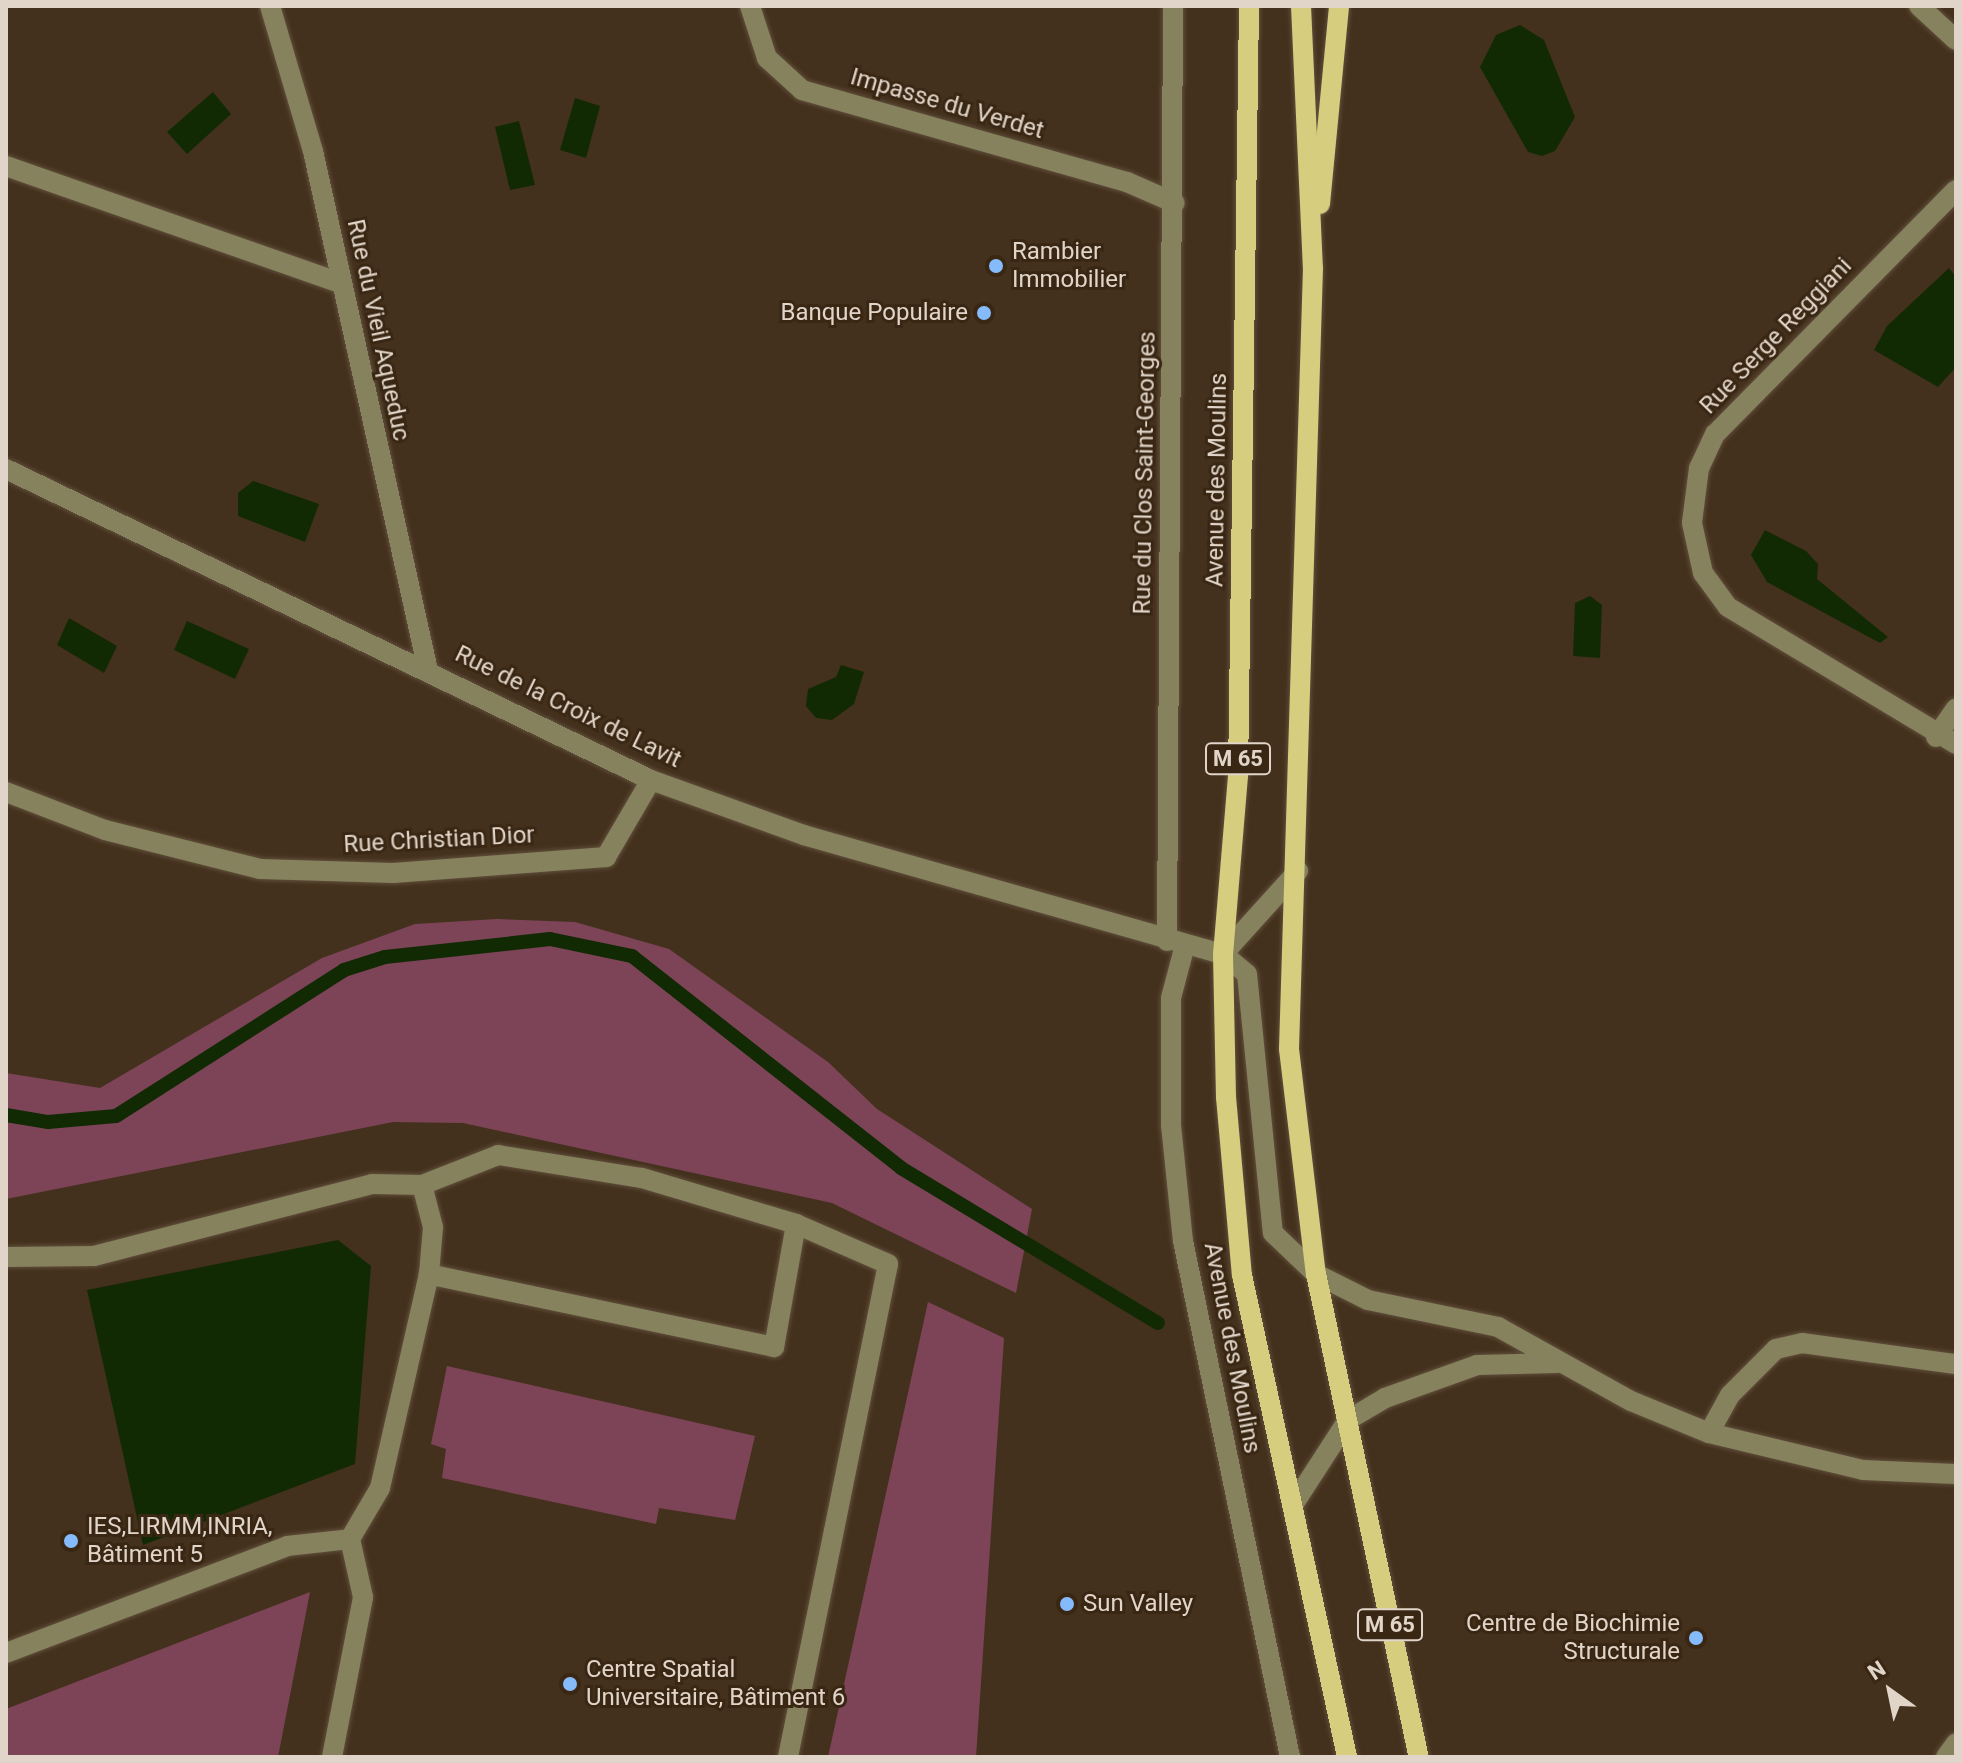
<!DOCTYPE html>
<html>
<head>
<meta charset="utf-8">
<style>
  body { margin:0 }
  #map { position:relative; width:1962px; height:1763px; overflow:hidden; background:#44311d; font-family:Roboto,sans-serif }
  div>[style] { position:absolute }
  .green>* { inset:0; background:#7d4458 }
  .water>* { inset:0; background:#112a04 }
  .stream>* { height:14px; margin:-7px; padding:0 7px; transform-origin:7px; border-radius:7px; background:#112a04 }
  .roads { filter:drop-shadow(0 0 2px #604f3c) drop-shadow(0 0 2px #604f3c) }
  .minor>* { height:20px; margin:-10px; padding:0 10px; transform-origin:10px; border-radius:10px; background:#86825d }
  .major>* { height:20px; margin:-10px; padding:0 10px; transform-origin:10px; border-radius:10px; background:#d7cd7f }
  .dots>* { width:22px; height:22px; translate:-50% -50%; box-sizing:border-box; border:4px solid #392713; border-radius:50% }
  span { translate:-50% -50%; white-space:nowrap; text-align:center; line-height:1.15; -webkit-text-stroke:6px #392713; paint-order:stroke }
  .shield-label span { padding:2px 6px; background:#392713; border:2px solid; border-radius:6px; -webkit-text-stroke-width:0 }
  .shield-label { font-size:22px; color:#e1d5c9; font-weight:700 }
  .street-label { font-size:24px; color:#e1d5c9 }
  .poi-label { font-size:24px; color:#e1d5c9 }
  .left { translate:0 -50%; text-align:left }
  .right { translate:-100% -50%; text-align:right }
  .frame { position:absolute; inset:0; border:8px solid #e1d5c9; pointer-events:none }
  .north { position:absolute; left:1850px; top:1651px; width:80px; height:80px; -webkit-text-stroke:6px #392713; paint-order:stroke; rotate:327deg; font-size:22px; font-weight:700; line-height:32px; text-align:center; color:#e1d5c9 }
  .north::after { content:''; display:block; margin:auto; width:28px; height:36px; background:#e1d5c9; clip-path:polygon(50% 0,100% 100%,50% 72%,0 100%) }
</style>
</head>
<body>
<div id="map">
  <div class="green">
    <i style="clip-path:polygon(497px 919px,575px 922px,669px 949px,828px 1062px,877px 1109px,1032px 1209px,1016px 1293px,832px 1203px,463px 1123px,393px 1122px,6px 1199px,6px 1073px,100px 1088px,322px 958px,415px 924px)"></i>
    <i style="clip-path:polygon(928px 1302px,1004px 1338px,976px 1757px,828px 1757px)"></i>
    <i style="clip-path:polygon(447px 1366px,755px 1436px,735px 1520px,659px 1508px,656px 1524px,442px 1478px,446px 1449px,431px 1444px)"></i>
    <i style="clip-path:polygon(310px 1592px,278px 1757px,6px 1757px,6px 1709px)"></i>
  </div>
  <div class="water">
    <i style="clip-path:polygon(1520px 25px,1544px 40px,1575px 117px,1555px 151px,1542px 156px,1528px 152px,1480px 67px,1496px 35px)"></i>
    <i style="clip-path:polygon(213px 92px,231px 114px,187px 154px,167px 132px)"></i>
    <i style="clip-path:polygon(575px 98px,600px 106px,586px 158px,560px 150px)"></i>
    <i style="clip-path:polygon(519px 121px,535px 185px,510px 190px,495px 127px)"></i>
    <i style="clip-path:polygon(1949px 268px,1956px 277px,1956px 367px,1938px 387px,1874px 350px,1887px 326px)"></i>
    <i style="clip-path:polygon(253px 481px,319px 504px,305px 542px,238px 516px,238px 493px)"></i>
    <i style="clip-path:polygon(1765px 530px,1806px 551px,1818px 564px,1817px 579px,1888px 637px,1880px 643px,1767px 582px,1751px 555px)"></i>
    <i style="clip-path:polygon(1590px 596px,1602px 605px,1600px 658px,1573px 656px,1575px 603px)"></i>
    <i style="clip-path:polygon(69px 618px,117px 646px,104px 673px,57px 645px)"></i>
    <i style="clip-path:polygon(187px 621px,249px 649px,235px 679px,174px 650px)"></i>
    <i style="clip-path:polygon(841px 665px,864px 672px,854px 704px,832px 720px,816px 718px,806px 706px,808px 689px,836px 677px)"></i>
    <i style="clip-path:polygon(338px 1240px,371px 1266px,355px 1464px,143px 1545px,87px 1290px)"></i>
  </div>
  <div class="stream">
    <i style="left:6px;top:1115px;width:43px;rotate:9.5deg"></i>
    <i style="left:48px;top:1122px;width:68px;rotate:-5deg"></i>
    <i style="left:116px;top:1116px;width:271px;rotate:-32.6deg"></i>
    <i style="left:344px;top:970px;width:43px;rotate:-17.6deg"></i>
    <i style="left:385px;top:957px;width:166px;rotate:-6.2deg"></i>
    <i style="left:550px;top:939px;width:84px;rotate:11.7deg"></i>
    <i style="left:632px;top:956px;width:342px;rotate:38.2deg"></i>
    <i style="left:901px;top:1168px;width:300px;rotate:31.1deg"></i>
  </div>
  <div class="roads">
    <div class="minor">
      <i style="left:270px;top:6px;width:151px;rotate:73.5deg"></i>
      <i style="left:313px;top:151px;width:527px;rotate:77.52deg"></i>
      <i style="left:750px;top:6px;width:55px;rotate:71.9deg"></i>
      <i style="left:767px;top:58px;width:47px;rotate:42.4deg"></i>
      <i style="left:802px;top:90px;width:338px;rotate:15.8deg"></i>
      <i style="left:1127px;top:182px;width:52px;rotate:23.6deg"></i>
      <i style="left:1919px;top:6px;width:50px;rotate:42.6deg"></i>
      <i style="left:6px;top:166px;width:354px;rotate:19.3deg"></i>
      <i style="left:1956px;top:190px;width:343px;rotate:134.6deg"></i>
      <i style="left:1715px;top:434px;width:38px;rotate:115deg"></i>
      <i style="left:1699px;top:468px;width:55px;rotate:97.3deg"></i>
      <i style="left:1692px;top:523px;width:51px;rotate:77.6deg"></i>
      <i style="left:1703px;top:573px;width:42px;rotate:53.7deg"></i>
      <i style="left:1728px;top:607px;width:266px;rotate:31deg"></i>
      <i style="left:6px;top:469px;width:716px;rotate:25.74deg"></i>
      <i style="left:651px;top:780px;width:163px;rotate:19.8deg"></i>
      <i style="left:804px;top:835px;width:436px;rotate:15.9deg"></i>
      <i style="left:1223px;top:954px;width:31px;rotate:40deg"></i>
      <i style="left:1247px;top:974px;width:260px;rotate:84.3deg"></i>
      <i style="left:1273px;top:1233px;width:59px;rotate:43.6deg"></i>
      <i style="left:1316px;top:1274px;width:58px;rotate:26.6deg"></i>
      <i style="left:1368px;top:1300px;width:133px;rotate:11.7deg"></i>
      <i style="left:1498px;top:1327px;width:152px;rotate:29.1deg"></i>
      <i style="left:1631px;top:1401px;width:84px;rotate:22.3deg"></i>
      <i style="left:1709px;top:1433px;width:158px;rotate:13.5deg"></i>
      <i style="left:1863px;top:1470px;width:93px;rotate:2.5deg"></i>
      <i style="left:1936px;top:737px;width:35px;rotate:-55deg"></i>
      <i style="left:6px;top:792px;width:106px;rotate:21deg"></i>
      <i style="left:105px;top:830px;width:160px;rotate:14.1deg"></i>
      <i style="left:260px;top:869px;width:133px;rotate:1.7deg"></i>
      <i style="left:393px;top:873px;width:214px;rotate:-4.3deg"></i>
      <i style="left:606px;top:857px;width:89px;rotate:-59.7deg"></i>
      <i style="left:1167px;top:941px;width:935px;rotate:-89.63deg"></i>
      <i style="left:1185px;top:945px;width:55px;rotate:104.8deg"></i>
      <i style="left:1171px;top:998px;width:127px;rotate:90deg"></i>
      <i style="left:1171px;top:1125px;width:117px;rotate:84.1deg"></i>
      <i style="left:1183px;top:1241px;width:527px;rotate:78.28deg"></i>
      <i style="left:1223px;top:954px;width:112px;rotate:-47.9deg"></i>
      <i style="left:6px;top:1257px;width:88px;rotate:-0.7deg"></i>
      <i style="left:94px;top:1256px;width:287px;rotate:-14.5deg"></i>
      <i style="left:372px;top:1184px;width:50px;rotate:1.1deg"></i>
      <i style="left:422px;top:1185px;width:82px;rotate:-21.5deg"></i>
      <i style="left:498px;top:1155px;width:146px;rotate:9.1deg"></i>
      <i style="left:642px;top:1178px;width:161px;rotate:16.6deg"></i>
      <i style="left:796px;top:1224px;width:125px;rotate:100.1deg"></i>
      <i style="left:774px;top:1347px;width:353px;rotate:-168.1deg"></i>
      <i style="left:1709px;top:1433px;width:43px;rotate:-61.1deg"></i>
      <i style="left:1730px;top:1395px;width:65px;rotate:-45deg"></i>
      <i style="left:1776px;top:1349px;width:27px;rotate:-13deg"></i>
      <i style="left:1802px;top:1343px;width:155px;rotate:7.8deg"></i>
      <i style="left:1293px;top:1505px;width:101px;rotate:-57.1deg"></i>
      <i style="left:1348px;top:1420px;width:43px;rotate:-30.7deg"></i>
      <i style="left:1385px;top:1398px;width:98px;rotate:-19.7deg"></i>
      <i style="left:1477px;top:1365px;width:80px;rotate:-1.4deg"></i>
      <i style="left:6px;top:1653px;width:301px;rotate:-20.8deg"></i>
      <i style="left:287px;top:1546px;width:63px;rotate:-6.3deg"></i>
      <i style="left:350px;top:1539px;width:59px;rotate:-59.5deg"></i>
      <i style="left:380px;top:1488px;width:220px;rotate:-77.1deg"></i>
      <i style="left:429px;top:1274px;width:47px;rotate:-85.1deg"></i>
      <i style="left:433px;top:1227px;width:43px;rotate:-104.7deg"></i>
      <i style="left:332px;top:1757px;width:163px;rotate:-79deg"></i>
      <i style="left:363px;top:1597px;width:59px;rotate:-102.6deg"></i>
      <i style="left:788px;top:1757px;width:503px;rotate:-78.53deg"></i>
      <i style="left:888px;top:1264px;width:100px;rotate:-156.5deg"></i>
      <i style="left:1946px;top:1757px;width:17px;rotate:-54deg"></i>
    </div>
    <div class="major">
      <i style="left:1249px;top:6px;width:770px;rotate:90.82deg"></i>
      <i style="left:1238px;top:776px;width:179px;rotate:94.8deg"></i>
      <i style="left:1223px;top:954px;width:143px;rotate:88.8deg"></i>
      <i style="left:1226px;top:1097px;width:179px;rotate:84.9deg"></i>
      <i style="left:1242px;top:1275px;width:493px;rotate:77.7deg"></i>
      <i style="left:1301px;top:6px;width:262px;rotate:87.4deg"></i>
      <i style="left:1313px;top:268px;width:781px;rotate:91.76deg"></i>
      <i style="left:1289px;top:1049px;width:227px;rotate:83.2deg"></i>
      <i style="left:1316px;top:1274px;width:494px;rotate:78deg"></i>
      <i style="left:1320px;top:204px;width:199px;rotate:-84.5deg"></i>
    </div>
  </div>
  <div class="dots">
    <i style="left:996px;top:266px;background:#86bbfb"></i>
    <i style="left:984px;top:313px;background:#86bbfb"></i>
    <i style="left:71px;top:1541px;background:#86bbfb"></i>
    <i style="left:1067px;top:1604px;background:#86bbfb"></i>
    <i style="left:1696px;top:1638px;background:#86bbfb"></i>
    <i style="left:570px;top:1684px;background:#86bbfb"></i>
  </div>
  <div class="shield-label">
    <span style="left:1238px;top:759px">M 65</span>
    <span style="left:1390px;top:1625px">M 65</span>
  </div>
  <div class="street-label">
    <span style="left:947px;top:104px;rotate:16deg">Impasse du Verdet</span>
    <span style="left:378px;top:330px;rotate:78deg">Rue du Vieil Aqueduc</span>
    <span style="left:1776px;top:336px;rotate:-46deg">Rue Serge Reggiani</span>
    <span style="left:1145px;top:473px;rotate:-89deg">Rue du Clos Saint-Georges</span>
    <span style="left:1217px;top:480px;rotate:-89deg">Avenue des Moulins</span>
    <span style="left:568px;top:707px;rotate:26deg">Rue de la Croix de Lavit</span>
    <span style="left:439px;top:840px;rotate:-3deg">Rue Christian Dior</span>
    <span style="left:1232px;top:1348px;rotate:79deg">Avenue des Moulins</span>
  </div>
  <div class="poi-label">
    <span class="left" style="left:1012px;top:266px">Rambier<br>Immobilier</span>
    <span class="right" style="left:968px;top:313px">Banque Populaire</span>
    <span class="left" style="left:87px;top:1541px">IES,LIRMM,INRIA,<br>Bâtiment 5</span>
    <span class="left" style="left:1083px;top:1604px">Sun Valley</span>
    <span class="right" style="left:1680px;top:1638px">Centre de Biochimie<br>Structurale</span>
    <span class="left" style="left:586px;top:1684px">Centre Spatial<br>Universitaire, Bâtiment 6</span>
  </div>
  <div class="frame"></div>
  <div class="north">N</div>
</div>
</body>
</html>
